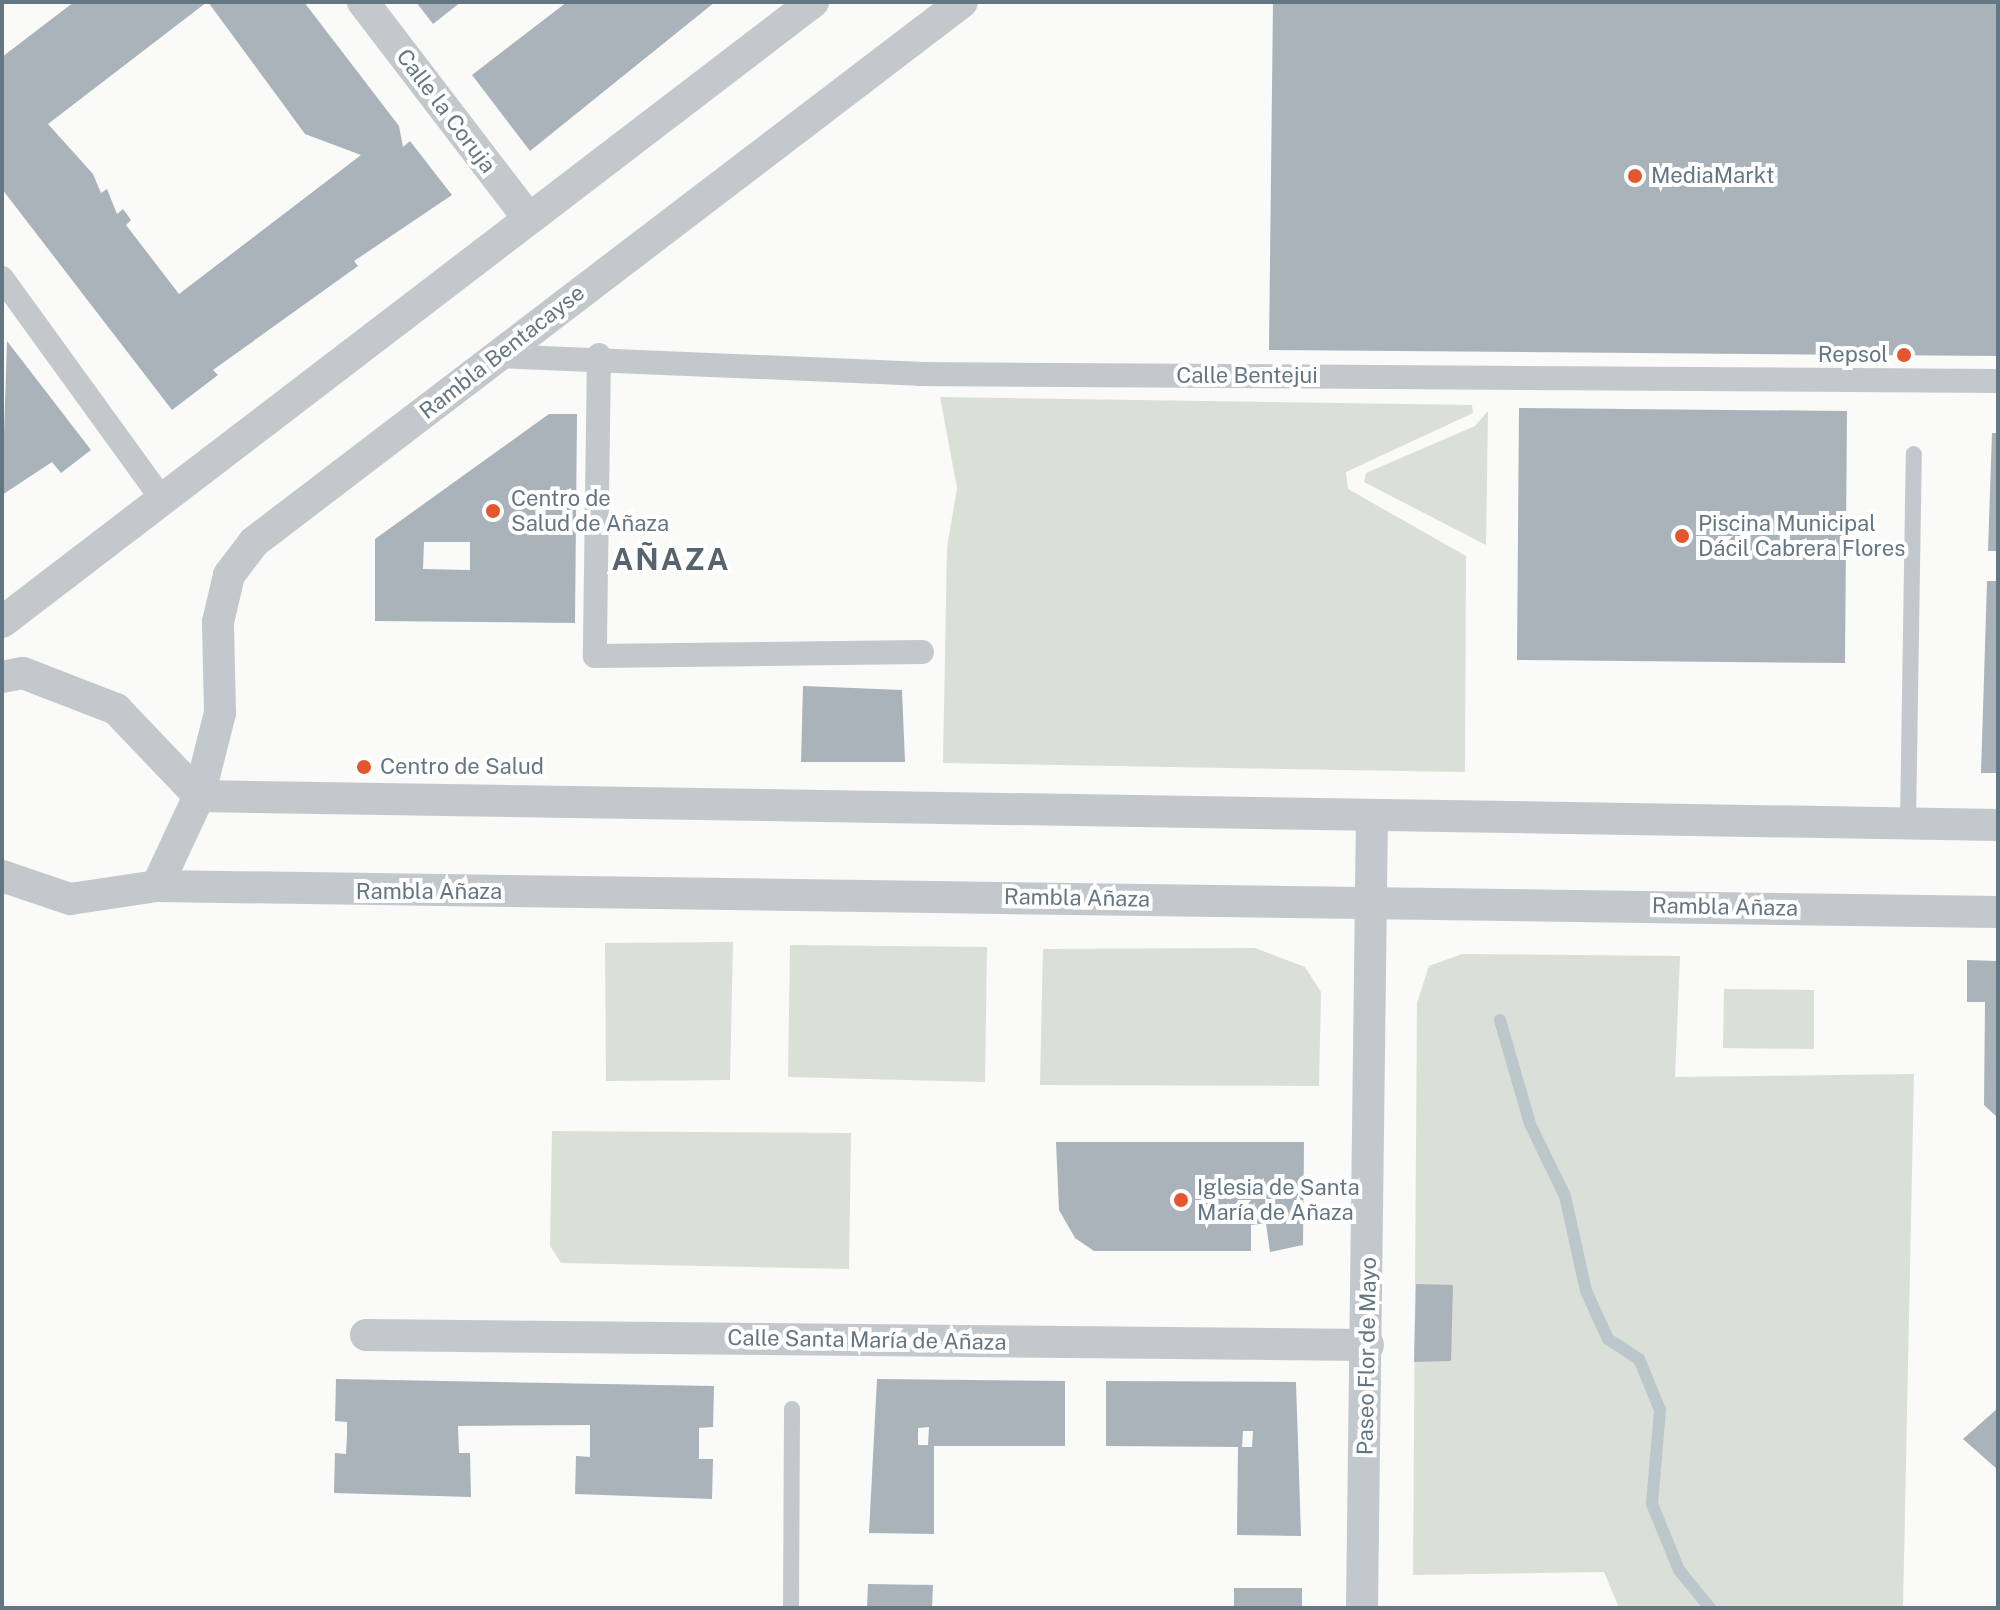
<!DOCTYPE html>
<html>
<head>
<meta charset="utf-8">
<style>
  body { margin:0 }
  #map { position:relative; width:2000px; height:1610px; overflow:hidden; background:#fafaf8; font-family:"Public Sans",sans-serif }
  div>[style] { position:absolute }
  .green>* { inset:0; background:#dadfd7 }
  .stream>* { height:12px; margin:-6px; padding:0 6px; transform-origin:6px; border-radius:6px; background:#bbc7cb }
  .building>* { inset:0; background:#aab3b9 }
  .service>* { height:16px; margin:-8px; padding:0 8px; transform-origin:8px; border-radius:8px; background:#c3c8cc }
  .pedestrian>* { height:24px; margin:-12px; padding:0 12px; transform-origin:12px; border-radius:12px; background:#c3c8cc }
  .minor>* { height:32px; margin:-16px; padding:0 16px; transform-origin:16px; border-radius:16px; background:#c3c8cc }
  .dots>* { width:22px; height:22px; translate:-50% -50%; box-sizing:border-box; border:4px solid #fff; border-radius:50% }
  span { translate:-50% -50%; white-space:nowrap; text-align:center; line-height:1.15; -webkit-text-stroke:8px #fff; paint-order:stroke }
  .street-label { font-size:22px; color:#657683 }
  .poi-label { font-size:22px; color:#657683 }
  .left { translate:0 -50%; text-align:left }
  .right { translate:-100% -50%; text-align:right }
  .district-label { font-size:30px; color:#57646e; font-weight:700; letter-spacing:2px }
  .frame { position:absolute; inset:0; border:4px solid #657683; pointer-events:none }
</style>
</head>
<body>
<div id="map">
  <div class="green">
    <i style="clip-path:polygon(940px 397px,1472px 405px,1473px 413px,1346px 472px,1348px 489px,1466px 556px,1465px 772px,943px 763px,947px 547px,957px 488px)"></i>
    <i style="clip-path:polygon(1488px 411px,1486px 545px,1364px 482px,1366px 473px,1475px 426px)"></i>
    <i style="clip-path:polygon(733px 942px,730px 1080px,606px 1081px,605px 943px)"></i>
    <i style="clip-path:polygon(790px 945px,987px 947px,985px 1082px,788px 1077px)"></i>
    <i style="clip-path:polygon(1255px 948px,1305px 967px,1321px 992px,1319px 1086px,1040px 1085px,1043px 949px)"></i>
    <i style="clip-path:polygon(1462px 954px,1680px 956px,1675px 1077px,1914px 1074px,1903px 1608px,1619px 1608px,1604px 1572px,1413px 1575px,1417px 1003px,1429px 966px)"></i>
    <i style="clip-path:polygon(1724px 989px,1814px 990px,1814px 1049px,1723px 1048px)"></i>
    <i style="clip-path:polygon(552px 1131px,851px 1133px,849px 1269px,561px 1263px,550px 1246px)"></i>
  </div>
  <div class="stream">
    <i style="left:1500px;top:1020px;width:108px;rotate:73.9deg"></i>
    <i style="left:1530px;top:1124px;width:80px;rotate:64.1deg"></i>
    <i style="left:1565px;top:1196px;width:97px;rotate:77.5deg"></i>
    <i style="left:1586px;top:1291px;width:53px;rotate:65.4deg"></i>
    <i style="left:1608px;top:1339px;width:37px;rotate:33deg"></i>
    <i style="left:1639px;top:1359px;width:55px;rotate:67.6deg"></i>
    <i style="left:1660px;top:1410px;width:94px;rotate:94.9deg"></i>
    <i style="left:1652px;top:1504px;width:71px;rotate:67.8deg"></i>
    <i style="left:1679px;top:1570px;width:49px;rotate:50.8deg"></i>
  </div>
  <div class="building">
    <i style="clip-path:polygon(74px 2px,207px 2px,48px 124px,93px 174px,101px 193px,107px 189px,117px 214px,123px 209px,131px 220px,126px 225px,179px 294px,361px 155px,305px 134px,208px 2px,304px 2px,399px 126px,403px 147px,410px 141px,452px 195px,354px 261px,358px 266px,213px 370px,218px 375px,172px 410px,2px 189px,2px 57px)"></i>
    <i style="clip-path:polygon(416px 2px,461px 2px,433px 24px)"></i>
    <i style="clip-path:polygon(567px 2px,715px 2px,530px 151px,472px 75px)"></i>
    <i style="clip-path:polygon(1273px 2px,1998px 2px,1998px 356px,1269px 350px)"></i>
    <i style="clip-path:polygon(7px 341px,91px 450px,61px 473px,52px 462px,2px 495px)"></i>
    <i style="clip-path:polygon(1519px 408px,1847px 411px,1845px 663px,1517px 660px)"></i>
    <i style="clip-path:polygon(evenodd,549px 414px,577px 414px,575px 623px,375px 621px,375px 539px,549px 414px,424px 542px,470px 542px,470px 570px,423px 569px,424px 542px)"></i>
    <i style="clip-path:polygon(1992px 433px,1998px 433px,1998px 551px,1988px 551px)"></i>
    <i style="clip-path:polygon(1987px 581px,1998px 581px,1998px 773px,1981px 773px)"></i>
    <i style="clip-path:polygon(803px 686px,902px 690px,905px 762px,801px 762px)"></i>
    <i style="clip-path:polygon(1967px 960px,1998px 961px,1998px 1118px,1984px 1105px,1985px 1002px,1967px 1002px)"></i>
    <i style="clip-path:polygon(1056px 1142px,1304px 1142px,1303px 1245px,1270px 1252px,1266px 1223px,1251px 1225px,1251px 1251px,1094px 1251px,1075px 1238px,1059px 1210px)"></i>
    <i style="clip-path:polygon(1416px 1284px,1453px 1285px,1451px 1361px,1414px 1362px)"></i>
    <i style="clip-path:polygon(336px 1379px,714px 1386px,713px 1427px,699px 1428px,699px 1459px,713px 1459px,712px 1499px,575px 1494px,576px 1456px,590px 1457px,590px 1425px,458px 1426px,459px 1453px,470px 1453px,471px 1497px,334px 1493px,335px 1453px,346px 1454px,347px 1435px,347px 1422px,335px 1421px)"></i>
    <i style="clip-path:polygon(evenodd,877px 1379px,1065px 1381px,1065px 1446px,934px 1446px,934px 1534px,869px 1533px,877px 1379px,929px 1427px,928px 1445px,918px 1445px,918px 1428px,929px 1427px)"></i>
    <i style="clip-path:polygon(evenodd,1106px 1381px,1296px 1382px,1301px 1536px,1237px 1535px,1238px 1447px,1106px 1446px,1106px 1381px,1243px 1431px,1253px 1431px,1252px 1447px,1242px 1447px,1243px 1431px)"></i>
    <i style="clip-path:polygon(1998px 1408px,1998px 1470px,1963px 1439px)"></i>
    <i style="clip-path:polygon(868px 1584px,933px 1585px,932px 1608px,867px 1608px)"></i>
    <i style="clip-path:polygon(1234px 1588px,1302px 1588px,1302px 1608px,1234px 1608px)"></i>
  </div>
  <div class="service">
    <i style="left:1908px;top:823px;width:369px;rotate:-89.1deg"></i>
    <i style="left:791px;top:1608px;width:199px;rotate:-89.7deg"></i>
  </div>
  <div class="pedestrian">
    <i style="left:2px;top:278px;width:273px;rotate:54.1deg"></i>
    <i style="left:599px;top:355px;width:301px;rotate:90.8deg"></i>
    <i style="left:595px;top:656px;width:327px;rotate:-0.7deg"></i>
    <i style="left:497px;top:356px;width:422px;rotate:2.4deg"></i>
    <i style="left:919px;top:374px;width:1079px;rotate:0.37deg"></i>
  </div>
  <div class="minor">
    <i style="left:363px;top:2px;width:273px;rotate:52.6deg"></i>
    <i style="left:2px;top:622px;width:1021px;rotate:-37.4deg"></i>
    <i style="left:2px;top:677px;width:21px;rotate:-11deg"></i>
    <i style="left:23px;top:673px;width:100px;rotate:21.2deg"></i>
    <i style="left:116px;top:709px;width:120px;rotate:46.3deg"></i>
    <i style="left:199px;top:796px;width:1799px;rotate:0.92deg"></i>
    <i style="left:2px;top:876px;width:72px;rotate:18.7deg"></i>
    <i style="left:70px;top:899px;width:88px;rotate:-8.5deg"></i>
    <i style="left:157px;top:886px;width:99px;rotate:-65deg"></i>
    <i style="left:199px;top:796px;width:86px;rotate:-75.8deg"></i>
    <i style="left:220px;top:713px;width:91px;rotate:-91.3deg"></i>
    <i style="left:218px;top:622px;width:48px;rotate:-76.8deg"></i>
    <i style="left:229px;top:575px;width:41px;rotate:-52.9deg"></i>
    <i style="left:254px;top:542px;width:890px;rotate:-37.33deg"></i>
    <i style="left:157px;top:886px;width:1841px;rotate:0.81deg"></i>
    <i style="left:366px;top:1335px;width:1002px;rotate:0.57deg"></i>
    <i style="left:1362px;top:1608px;width:792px;rotate:-89.28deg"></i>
  </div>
  <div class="dots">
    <i style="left:1635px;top:176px;background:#e4572e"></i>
    <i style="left:1904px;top:355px;background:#e4572e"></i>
    <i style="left:493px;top:511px;background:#e4572e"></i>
    <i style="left:1682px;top:536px;background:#e4572e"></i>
    <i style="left:364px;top:767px;background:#e4572e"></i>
    <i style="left:1181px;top:1200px;background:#e4572e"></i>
  </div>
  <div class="street-label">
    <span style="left:446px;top:111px;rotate:53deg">Calle la Coruja</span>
    <span style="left:502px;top:352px;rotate:-38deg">Rambla Bentacayse</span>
    <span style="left:1247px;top:376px">Calle Bentejui</span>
    <span style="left:429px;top:892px">Rambla Añaza</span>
    <span style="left:1077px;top:898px;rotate:1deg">Rambla Añaza</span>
    <span style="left:1725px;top:907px;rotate:1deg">Rambla Añaza</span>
    <span style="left:867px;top:1340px;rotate:1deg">Calle Santa María de Añaza</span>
    <span style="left:1367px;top:1356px;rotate:-89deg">Paseo Flor de Mayo</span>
  </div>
  <div class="poi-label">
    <span class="left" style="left:1651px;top:176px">MediaMarkt</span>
    <span class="right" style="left:1888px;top:355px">Repsol</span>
    <span class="left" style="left:511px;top:511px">Centro de<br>Salud de Añaza</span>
    <span class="left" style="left:1698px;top:536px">Piscina Municipal<br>Dácil Cabrera Flores</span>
    <span class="left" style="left:380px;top:767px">Centro de Salud</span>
    <span class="left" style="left:1197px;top:1200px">Iglesia de Santa<br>María de Añaza</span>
  </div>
  <div class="district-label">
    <span style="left:671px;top:559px">AÑAZA</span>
  </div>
  <div class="frame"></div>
</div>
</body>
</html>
